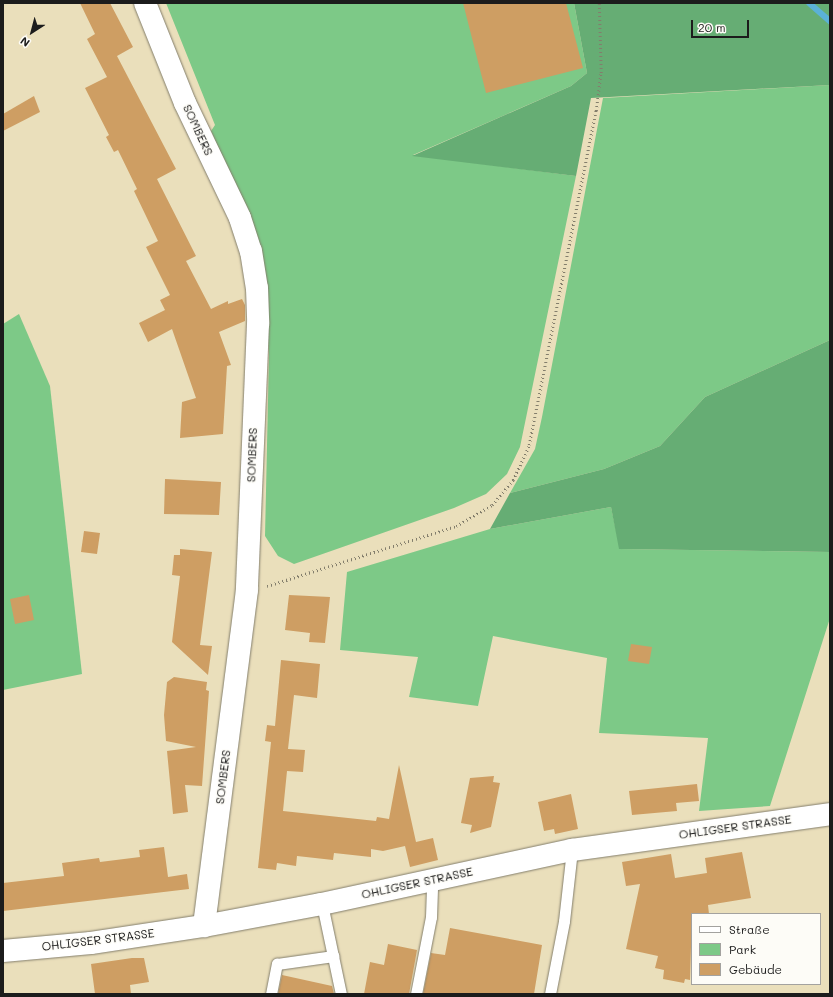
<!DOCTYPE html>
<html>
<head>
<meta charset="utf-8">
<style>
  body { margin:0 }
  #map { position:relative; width:833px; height:997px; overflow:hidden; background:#eadfbb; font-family:Mali,sans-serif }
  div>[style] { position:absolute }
  .green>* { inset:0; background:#7dc987 }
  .forest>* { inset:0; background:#66ad74 }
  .stream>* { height:6px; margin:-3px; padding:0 3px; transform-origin:3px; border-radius:3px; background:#5bb1d7 }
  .building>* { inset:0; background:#ce9e63 }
  .path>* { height:2.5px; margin-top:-1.25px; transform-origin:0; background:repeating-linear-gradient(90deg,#837e6c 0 1px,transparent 0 4px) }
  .roads { filter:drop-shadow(0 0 1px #837e6c) drop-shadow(0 0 1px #837e6c) }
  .service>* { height:11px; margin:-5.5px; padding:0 5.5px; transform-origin:5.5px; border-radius:5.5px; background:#fff }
  .minor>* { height:22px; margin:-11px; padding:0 11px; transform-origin:11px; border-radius:11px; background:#fff }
  .secondary>* { height:22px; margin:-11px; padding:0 11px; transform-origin:11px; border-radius:11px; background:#fff }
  span { translate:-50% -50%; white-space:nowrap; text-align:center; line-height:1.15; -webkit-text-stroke:3px #fdfcf7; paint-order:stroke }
  .street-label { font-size:12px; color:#1c1c1c }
  .frame { position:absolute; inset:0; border:4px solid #1c1c1c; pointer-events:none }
  .legend { position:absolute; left:691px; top:913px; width:130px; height:72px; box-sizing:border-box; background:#fdfcf7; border:1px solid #a3a29f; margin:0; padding:5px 7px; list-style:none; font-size:12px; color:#1c1c1c }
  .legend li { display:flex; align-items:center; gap:8px; height:20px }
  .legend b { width:20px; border:1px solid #a3a29f }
  .north { position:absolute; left:12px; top:12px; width:40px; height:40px; -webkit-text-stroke:3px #fdfcf7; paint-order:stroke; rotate:216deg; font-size:11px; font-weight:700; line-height:16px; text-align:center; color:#1c1c1c }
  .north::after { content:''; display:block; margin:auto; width:14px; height:18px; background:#1c1c1c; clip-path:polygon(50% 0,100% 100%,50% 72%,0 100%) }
  .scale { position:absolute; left:691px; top:20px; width:58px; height:18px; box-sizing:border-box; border:2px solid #1c1c1c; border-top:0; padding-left:5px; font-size:12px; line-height:14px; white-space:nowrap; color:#1c1c1c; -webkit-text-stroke:3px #fdfcf7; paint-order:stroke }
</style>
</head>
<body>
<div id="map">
  <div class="green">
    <i style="clip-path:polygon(166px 3px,574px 3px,587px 73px,571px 86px,413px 155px,576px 176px,520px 447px,507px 474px,486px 494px,454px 508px,294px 564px,278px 556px,265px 536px,269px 355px,262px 253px,211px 131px,215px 125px)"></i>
    <i style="clip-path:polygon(830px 85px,830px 340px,705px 397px,660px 446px,604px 469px,510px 493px,535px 449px,542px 417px,603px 98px)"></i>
    <i style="clip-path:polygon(19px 314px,50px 386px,82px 674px,3px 690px,3px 324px)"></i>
    <i style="clip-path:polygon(611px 507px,620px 549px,830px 552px,830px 618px,770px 806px,699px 811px,708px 738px,599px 733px,607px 658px,493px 636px,478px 706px,409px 697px,418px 657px,340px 650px,347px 572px,490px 529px)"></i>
  </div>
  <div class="forest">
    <i style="clip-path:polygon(574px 3px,830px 3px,830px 85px,591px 98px,576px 176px,412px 156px,571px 86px,587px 73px)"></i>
    <i style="clip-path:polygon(830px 340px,830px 552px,619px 549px,611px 507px,490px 529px,510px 493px,604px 469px,660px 446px,705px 397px)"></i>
  </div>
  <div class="stream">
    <i style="left:809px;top:3px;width:28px;rotate:41deg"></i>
  </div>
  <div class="building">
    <i style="clip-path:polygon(80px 3px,110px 3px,133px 47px,117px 56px,176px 169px,157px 179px,196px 256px,186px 261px,211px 309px,228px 301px,228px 304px,242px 299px,245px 305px,245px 321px,219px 332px,231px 365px,227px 366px,223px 434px,180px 438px,182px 402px,196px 398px,172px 329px,148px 342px,139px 323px,165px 310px,160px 300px,170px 295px,146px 247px,158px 241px,134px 191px,137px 189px,118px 150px,114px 152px,106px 137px,109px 135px,85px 88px,107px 77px,87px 39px,95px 34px)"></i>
    <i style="clip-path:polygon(463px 3px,566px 3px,583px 68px,486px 93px)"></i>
    <i style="clip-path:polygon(34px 96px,40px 112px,3px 131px,3px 114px)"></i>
    <i style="clip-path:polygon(165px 479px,221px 482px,219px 515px,164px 514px)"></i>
    <i style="clip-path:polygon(84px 531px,100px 533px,97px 554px,81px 552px)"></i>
    <i style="clip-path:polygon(180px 549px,212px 552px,200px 645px,212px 646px,208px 675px,172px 642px,180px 576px,172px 575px,174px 555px,180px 555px)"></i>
    <i style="clip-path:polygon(29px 595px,34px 620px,15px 624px,10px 599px)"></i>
    <i style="clip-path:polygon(289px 595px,330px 597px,325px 643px,309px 642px,310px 633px,285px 630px)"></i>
    <i style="clip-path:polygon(631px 644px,652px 647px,649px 664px,628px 661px)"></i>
    <i style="clip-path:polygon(281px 660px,320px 664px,317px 698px,294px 695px,288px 749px,305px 750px,303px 772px,287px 771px,283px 811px,376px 821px,377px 817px,389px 819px,399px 765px,416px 842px,433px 838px,438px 860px,410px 867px,405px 846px,383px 851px,371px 849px,371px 857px,334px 853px,333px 860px,297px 856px,296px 866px,277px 863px,276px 870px,258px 868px,271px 742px,265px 741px,267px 725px,275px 726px)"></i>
    <i style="clip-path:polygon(174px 677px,207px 682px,206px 690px,209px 691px,202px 786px,185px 785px,188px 812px,173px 814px,167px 751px,196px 747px,166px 741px,164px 715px,167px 682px)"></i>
    <i style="clip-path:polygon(494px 776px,493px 782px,500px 783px,491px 827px,470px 833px,472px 825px,461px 823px,470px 778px)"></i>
    <i style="clip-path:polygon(697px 784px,699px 801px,676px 803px,677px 811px,632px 815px,629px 791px)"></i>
    <i style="clip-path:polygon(571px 794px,578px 829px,555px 834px,554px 829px,544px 831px,538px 802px)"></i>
    <i style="clip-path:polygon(164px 847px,168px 877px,187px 874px,189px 889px,3px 911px,3px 883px,64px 876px,62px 863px,99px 858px,100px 862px,140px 857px,139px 850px)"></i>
    <i style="clip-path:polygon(742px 852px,751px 898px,708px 905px,709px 914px,692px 914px,690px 980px,685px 979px,684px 983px,663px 979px,664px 970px,655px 968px,658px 956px,626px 949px,640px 884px,626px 886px,622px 862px,671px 854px,675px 878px,707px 873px,705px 858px)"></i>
    <i style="clip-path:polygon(450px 928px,542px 945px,534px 994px,423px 994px,431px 953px,445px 955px)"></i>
    <i style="clip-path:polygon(388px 944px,417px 950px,409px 994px,364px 994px,370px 962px,384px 965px)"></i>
    <i style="clip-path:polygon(132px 958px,144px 958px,149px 982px,130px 985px,131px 994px,95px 994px,91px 964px)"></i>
    <i style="clip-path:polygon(282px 975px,332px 986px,334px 994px,278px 994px)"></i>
  </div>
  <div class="path">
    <i style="left:267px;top:586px;width:198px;rotate:-17.6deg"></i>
    <i style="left:456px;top:526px;width:42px;rotate:-30.3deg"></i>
    <i style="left:492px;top:505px;width:33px;rotate:-50deg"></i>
    <i style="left:513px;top:480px;width:38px;rotate:-65deg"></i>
    <i style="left:529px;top:445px;width:341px;rotate:-78.7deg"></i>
    <i style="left:596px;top:111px;width:38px;rotate:-83deg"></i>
    <i style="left:601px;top:73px;width:70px;rotate:-91.6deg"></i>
  </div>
  <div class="roads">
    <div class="service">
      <i style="left:322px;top:904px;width:92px;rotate:78.1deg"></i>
      <i style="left:271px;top:994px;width:31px;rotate:-79deg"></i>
      <i style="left:277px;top:964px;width:57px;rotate:-8.1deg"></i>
      <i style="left:416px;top:994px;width:78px;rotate:-79deg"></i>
      <i style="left:431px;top:917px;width:38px;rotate:-88deg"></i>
      <i style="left:550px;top:994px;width:74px;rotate:-79.1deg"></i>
      <i style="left:564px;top:921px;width:71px;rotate:-83.6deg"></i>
    </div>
    <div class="minor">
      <i style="left:145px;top:3px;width:108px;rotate:68.2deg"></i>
      <i style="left:185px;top:103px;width:127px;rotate:64.4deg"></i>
      <i style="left:240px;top:218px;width:35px;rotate:72deg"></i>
      <i style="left:251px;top:251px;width:37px;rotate:81deg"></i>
      <i style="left:257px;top:288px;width:36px;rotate:88deg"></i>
      <i style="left:258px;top:324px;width:266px;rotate:92.4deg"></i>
      <i style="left:247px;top:590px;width:339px;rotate:97.3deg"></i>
    </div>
    <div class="secondary">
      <i style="left:3px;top:951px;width:88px;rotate:-5.2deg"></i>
      <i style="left:91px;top:943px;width:114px;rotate:-8.6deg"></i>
      <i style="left:204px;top:926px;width:120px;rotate:-10.6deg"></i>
      <i style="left:322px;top:904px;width:256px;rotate:-12.2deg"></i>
      <i style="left:572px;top:850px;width:260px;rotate:-7.9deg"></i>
    </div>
  </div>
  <div class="street-label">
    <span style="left:198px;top:130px;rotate:65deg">SOMBERS</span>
    <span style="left:252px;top:455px;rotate:-88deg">SOMBERS</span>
    <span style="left:223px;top:777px;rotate:-83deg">SOMBERS</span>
    <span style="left:735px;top:827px;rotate:-8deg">OHLIGSER STRASSE</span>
    <span style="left:417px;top:883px;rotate:-12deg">OHLIGSER STRASSE</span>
    <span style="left:98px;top:940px;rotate:-7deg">OHLIGSER STRASSE</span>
  </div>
  <div class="frame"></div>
  <ul class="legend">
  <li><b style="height:5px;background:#fff"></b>Straße</li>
  <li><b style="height:11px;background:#7dc987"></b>Park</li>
  <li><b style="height:11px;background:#ce9e63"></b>Gebäude</li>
  </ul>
  <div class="north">N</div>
  <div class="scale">20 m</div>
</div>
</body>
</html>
